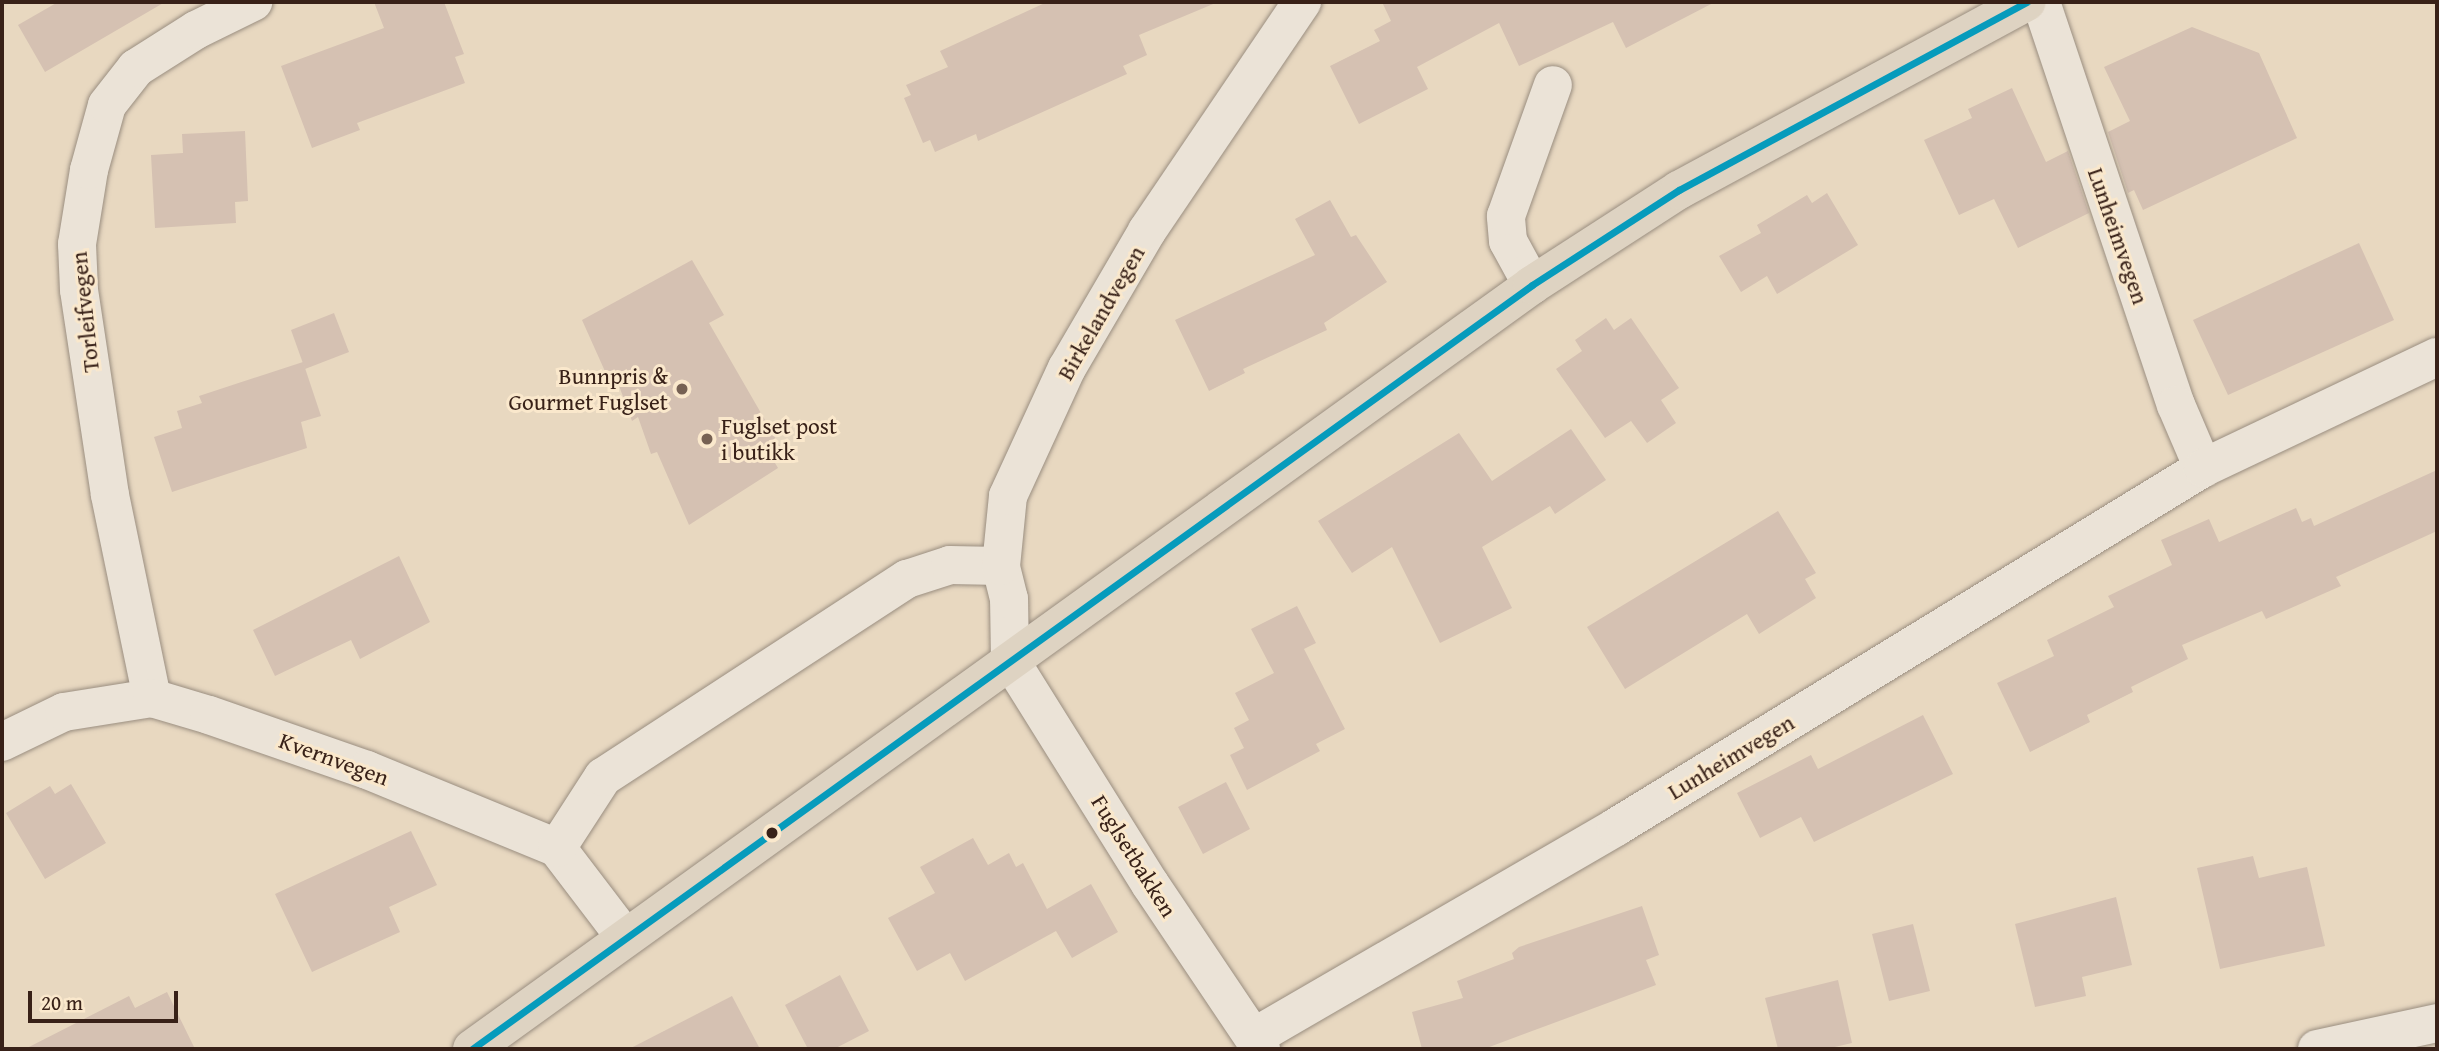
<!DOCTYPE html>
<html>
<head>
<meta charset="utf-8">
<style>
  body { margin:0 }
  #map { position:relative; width:2439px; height:1051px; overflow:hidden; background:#e8d8c0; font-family:"Gentium Book Plus",serif }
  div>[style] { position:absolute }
  .building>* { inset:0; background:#d5c1b2 }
  .roads { filter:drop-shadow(0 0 2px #9a8e80) drop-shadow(0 0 2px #9a8e80) }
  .minor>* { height:38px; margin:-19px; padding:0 19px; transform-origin:19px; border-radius:19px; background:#ebe3d7 }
  .major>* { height:38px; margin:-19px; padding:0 19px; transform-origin:19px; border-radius:19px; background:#ded3c2 }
  .bus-1>* { height:7px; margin:-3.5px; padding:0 3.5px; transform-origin:3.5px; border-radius:3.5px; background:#069bbc }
  .dots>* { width:19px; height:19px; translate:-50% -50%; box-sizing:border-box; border:4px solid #fae8cc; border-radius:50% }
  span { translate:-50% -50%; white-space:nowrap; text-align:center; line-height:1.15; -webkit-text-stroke:6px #fae8cc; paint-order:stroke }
  .street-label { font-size:23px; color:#382118 }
  .poi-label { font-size:23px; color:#382118 }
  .right { translate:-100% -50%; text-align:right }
  .left { translate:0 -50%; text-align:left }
  .frame { position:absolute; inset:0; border:4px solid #382118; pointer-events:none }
  .scale { position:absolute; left:28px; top:991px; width:150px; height:32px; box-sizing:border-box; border:4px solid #382118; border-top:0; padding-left:9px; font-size:21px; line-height:24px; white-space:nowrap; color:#382118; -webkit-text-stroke:5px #fae8cc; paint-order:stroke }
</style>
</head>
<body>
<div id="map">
  <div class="building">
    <i style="clip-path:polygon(58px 2px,165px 2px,45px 72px,18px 25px)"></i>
    <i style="clip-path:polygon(374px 2px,444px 2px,464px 54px,455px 57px,465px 83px,357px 123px,360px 130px,312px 148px,281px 66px,384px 28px)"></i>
    <i style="clip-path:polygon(1047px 2px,1218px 2px,1139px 35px,1147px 55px,1123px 66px,1127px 74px,978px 141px,976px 134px,935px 152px,930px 140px,923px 143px,904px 98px,911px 95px,906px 85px,948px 67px,940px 51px)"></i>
    <i style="clip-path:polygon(1382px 2px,1715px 2px,1626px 48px,1613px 22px,1519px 66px,1499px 23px,1417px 67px,1428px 89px,1359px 124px,1330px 66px,1380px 41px,1374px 30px,1391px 21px)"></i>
    <i style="clip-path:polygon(2192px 27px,2259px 53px,2297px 138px,2143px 210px,2134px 190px,2128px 193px,2108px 132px,2130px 121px,2104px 67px)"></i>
    <i style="clip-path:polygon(2012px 88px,2046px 162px,2068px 151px,2089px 213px,2018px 248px,1994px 199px,1959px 215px,1924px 140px,1972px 118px,1968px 109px)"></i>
    <i style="clip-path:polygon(245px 131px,248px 201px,235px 202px,236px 223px,155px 228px,151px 155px,183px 153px,182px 134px)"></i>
    <i style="clip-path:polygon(1827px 193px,1858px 245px,1777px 294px,1767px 276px,1741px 292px,1719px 256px,1761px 233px,1757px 225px,1807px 195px,1812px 203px)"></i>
    <i style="clip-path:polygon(1330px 200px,1351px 237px,1356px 235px,1387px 282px,1324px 323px,1327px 330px,1243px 369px,1245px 373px,1209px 391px,1175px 320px,1315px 255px,1295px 219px)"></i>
    <i style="clip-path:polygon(2359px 243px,2394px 320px,2228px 395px,2193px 320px)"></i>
    <i style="clip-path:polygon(692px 260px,724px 315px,709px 323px,780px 446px,769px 453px,778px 468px,689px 525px,657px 452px,651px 454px,638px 417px,632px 421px,618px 383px,612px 387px,582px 320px)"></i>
    <i style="clip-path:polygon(334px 313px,349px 352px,305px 369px,291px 330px)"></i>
    <i style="clip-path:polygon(1606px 318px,1614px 330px,1631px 318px,1679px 388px,1661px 400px,1676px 423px,1647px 443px,1631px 421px,1605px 438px,1556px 369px,1582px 351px,1575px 340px)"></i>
    <i style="clip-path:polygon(303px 362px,321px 416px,301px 422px,307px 448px,172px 492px,154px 437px,182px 428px,177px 411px,202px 403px,199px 396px)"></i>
    <i style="clip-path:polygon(1571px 429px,1606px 480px,1555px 514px,1550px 506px,1482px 547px,1512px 608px,1440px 643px,1392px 547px,1352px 573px,1318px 521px,1459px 433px,1492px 481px)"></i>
    <i style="clip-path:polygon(2437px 470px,2437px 531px,2336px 577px,2341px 586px,2266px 619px,2262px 611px,2182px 645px,2188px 659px,2131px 687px,2133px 692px,2087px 715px,2090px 722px,2030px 752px,1997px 683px,2054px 656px,2047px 640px,2114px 607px,2108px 596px,2172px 565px,2161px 540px,2209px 519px,2219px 542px,2296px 508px,2302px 522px,2311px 518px,2314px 526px)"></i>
    <i style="clip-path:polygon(1778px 511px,1816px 573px,1805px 579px,1816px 598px,1759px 634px,1747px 614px,1625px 689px,1587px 627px)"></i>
    <i style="clip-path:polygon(399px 556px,430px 622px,360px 659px,351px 640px,275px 676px,253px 630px)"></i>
    <i style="clip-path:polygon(1297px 606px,1316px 643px,1304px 649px,1345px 729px,1316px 744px,1320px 751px,1247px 790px,1230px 755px,1244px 748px,1234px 728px,1249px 720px,1235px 693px,1274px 673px,1251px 629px)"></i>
    <i style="clip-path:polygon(1923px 715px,1953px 774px,1814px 842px,1801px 817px,1760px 838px,1737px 793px,1811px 755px,1818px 769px)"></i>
    <i style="clip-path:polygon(1226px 782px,1250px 829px,1203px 854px,1178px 807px)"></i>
    <i style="clip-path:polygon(71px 784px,106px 843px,45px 879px,6px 813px,50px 786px,55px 794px)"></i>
    <i style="clip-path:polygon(411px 831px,437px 885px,389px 907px,400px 932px,312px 972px,275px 894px)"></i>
    <i style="clip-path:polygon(973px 838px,988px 865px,1009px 853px,1016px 867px,1023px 863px,1047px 909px,1091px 884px,1118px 932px,1072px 958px,1056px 931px,965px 981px,950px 953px,917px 971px,888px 918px,935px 893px,920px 867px)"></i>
    <i style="clip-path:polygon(2253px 856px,2259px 878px,2307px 867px,2325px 946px,2220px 969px,2197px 868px)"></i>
    <i style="clip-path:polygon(2116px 897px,2132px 965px,2082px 977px,2086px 996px,2035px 1007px,2015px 924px)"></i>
    <i style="clip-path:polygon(1642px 906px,1659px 955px,1646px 960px,1656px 985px,1484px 1049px,1422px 1049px,1412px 1012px,1463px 998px,1457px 981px,1514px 959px,1512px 953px,1519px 947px)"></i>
    <i style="clip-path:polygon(1913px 924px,1930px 991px,1889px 1001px,1872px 934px)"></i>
    <i style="clip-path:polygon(840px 975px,869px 1031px,834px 1049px,808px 1049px,785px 1005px)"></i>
    <i style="clip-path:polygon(1838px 980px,1852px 1043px,1826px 1049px,1778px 1049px,1765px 998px)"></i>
    <i style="clip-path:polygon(167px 992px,195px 1049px,25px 1049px,129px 996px,135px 1008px)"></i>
    <i style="clip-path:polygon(732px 996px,760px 1049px,629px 1049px)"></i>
  </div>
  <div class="roads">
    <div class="minor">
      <i style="left:2041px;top:2px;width:425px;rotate:71.5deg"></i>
      <i style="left:2176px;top:405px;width:69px;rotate:66.8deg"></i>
      <i style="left:1532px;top:285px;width:50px;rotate:-118.6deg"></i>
      <i style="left:1508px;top:241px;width:25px;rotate:-95deg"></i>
      <i style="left:1506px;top:216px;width:139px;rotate:-70.3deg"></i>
      <i style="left:152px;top:698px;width:207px;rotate:-101.7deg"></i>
      <i style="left:110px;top:495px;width:207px;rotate:-98.6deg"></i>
      <i style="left:79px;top:290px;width:46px;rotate:-92.5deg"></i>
      <i style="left:77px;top:244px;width:75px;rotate:-80.8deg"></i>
      <i style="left:89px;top:170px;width:67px;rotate:-74.5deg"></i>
      <i style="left:107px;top:105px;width:47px;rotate:-51.9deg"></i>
      <i style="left:136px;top:68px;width:71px;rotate:-32.3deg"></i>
      <i style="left:196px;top:30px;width:64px;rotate:-26.2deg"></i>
      <i style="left:2px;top:742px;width:69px;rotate:-25.8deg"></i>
      <i style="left:64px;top:712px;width:89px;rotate:-9deg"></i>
      <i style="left:152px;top:698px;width:59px;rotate:16.6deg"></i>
      <i style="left:209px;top:715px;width:167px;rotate:19.2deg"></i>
      <i style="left:367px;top:770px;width:205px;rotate:22.3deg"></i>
      <i style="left:557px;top:848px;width:111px;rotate:52.7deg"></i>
      <i style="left:557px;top:848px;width:85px;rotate:-57.1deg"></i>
      <i style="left:603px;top:777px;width:363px;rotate:-33.1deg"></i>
      <i style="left:907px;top:579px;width:45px;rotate:-18deg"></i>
      <i style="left:950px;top:565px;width:51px;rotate:1.1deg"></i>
      <i style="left:1254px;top:1037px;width:419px;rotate:-30.1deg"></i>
      <i style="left:1616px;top:827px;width:688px;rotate:-31.45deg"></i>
      <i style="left:2203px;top:468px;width:259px;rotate:-25.4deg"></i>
      <i style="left:1261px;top:1049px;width:199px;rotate:-123.9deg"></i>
      <i style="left:1150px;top:884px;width:264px;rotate:-122deg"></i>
      <i style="left:1010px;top:660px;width:61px;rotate:-90.9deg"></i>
      <i style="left:1009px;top:599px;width:34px;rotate:-104deg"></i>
      <i style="left:1001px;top:566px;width:70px;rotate:-84.3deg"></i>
      <i style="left:1008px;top:496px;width:141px;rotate:-65.3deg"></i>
      <i style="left:1067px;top:368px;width:159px;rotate:-59.7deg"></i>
      <i style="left:1147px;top:231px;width:277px;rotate:-55.9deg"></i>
      <i style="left:2317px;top:1049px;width:123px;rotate:-12.2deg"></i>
    </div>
    <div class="major">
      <i style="left:472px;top:1049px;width:1307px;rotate:-35.78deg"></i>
      <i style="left:1532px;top:285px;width:175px;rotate:-32.9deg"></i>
      <i style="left:1679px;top:190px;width:395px;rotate:-28.4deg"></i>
    </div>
  </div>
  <div class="bus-1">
    <i style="left:472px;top:1049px;width:1307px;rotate:-35.78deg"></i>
    <i style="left:1532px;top:285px;width:175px;rotate:-32.9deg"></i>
    <i style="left:1679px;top:190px;width:395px;rotate:-28.4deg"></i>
  </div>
  <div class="dots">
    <i style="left:682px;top:389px;background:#766153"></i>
    <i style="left:707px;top:439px;background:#766153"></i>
    <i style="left:772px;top:833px;background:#382118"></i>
  </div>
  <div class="street-label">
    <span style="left:2118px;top:236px;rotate:71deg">Lunheimvegen</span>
    <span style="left:85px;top:312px;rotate:-96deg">Torleifvegen</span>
    <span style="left:1101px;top:313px;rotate:-60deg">Birkelandvegen</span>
    <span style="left:1731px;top:757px;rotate:-31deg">Lunheimvegen</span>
    <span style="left:334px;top:759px;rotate:20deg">Kvernvegen</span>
    <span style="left:1134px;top:856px;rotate:58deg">Fuglsetbakken</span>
  </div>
  <div class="poi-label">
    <span class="right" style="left:668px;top:389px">Bunnpris &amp;<br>Gourmet Fuglset</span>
    <span class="left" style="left:721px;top:439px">Fuglset post<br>i butikk</span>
  </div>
  <div class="frame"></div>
  <div class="scale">20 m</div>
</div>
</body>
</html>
